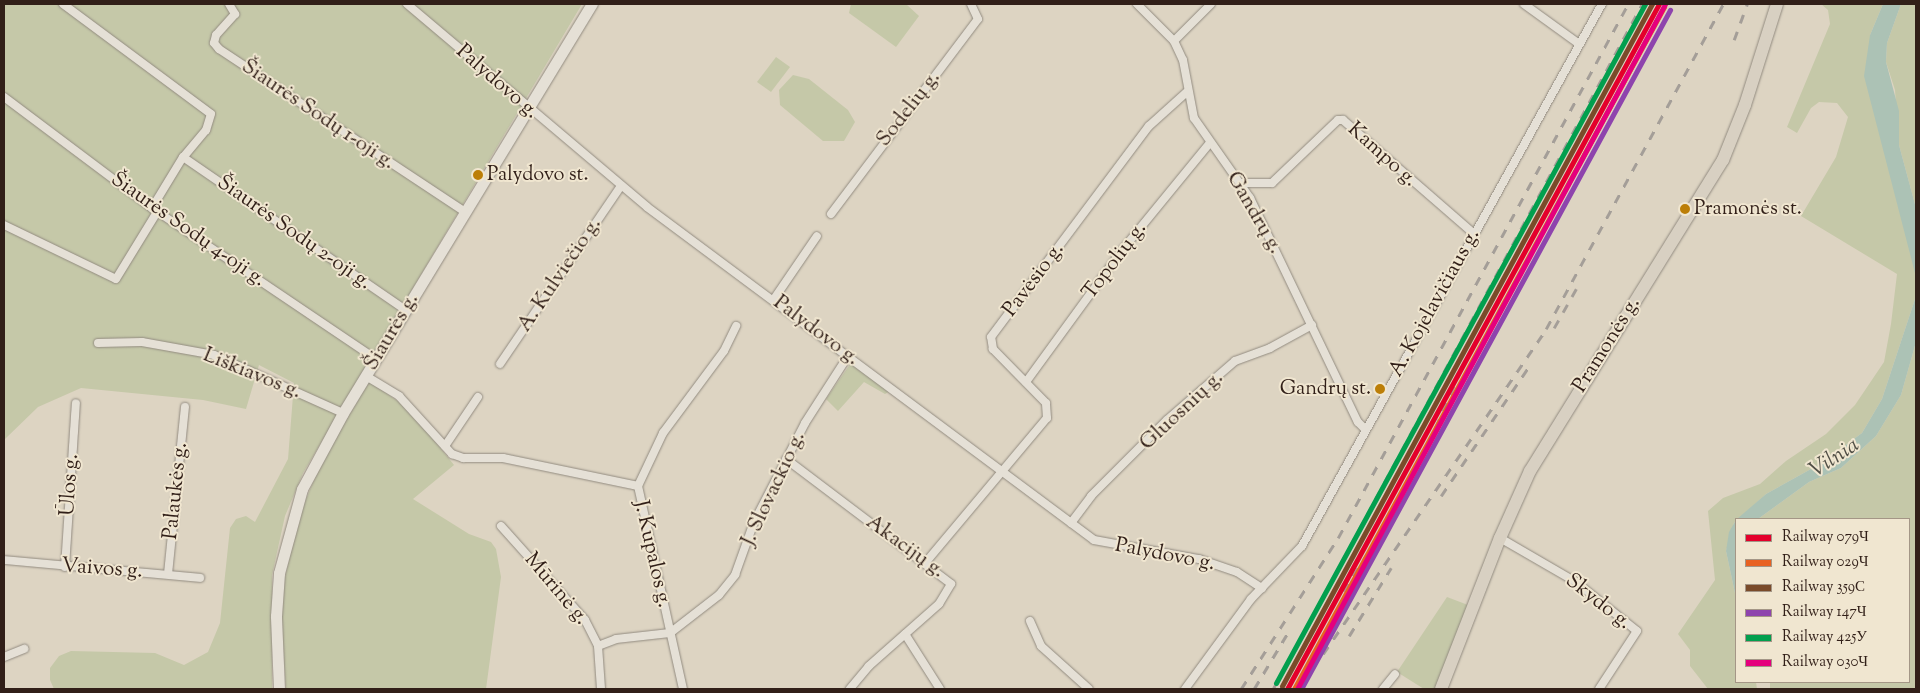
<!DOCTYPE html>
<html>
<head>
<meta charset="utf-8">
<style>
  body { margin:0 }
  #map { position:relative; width:1920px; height:693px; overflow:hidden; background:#ddd4c2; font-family:"Sorts Mill Goudy",serif }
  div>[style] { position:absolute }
  .green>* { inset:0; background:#c5c8a8 }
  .water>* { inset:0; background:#acc2b5 }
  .roads { filter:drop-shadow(0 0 1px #928b80) drop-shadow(0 0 1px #928b80) }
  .street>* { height:8px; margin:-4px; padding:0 4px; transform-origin:4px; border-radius:4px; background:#e5e0d6 }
  .secondary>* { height:11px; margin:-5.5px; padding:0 5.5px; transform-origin:5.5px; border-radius:5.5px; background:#e5e0d6 }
  .primary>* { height:12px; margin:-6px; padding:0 6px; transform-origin:6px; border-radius:6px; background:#d8d0c2 }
  .rail>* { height:2.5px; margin-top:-1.25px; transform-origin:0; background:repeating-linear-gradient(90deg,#a49e98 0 9px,transparent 0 18px) }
  .rail-1>* { height:5px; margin:-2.5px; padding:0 2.5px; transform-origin:2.5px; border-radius:2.5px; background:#e4002b }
  .rail-2>* { height:5px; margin:-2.5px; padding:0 2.5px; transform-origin:2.5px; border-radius:2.5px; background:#e86222 }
  .rail-3>* { height:5px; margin:-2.5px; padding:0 2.5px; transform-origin:2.5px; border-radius:2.5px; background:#7a4b2a }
  .rail-4>* { height:5px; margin:-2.5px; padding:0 2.5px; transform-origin:2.5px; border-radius:2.5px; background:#8e44ad }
  .rail-5>* { height:5px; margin:-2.5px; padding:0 2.5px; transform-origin:2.5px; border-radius:2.5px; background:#029f4e }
  .rail-6>* { height:5px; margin:-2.5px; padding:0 2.5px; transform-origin:2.5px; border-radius:2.5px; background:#e5007d }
  .dots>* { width:14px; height:14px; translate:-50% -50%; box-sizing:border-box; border:2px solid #f0e6d0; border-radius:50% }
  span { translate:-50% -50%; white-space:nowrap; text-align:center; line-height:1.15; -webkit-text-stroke:4px #f0e6d0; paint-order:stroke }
  .bus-label { font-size:20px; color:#311f18 }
  .left { translate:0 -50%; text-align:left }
  .right { translate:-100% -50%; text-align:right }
  .street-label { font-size:21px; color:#311f18 }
  .water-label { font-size:22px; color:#504e45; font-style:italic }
  .frame { position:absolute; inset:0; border:5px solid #311f18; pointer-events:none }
  .legend { position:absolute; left:1735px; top:518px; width:175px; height:165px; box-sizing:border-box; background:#f0e6d0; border:1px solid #a49686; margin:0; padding:6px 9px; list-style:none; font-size:15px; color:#311f18 }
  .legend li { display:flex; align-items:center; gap:10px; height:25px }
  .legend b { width:25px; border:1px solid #a49686 }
</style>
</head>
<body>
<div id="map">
  <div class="green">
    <i style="clip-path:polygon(4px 4px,582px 4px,303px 473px,285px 516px,272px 575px,272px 689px,54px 689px,50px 680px,50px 668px,59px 656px,71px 651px,155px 653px,184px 665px,208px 652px,220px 623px,230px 528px,236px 519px,246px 516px,255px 522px,288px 459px,294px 383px,259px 365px,246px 409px,203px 400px,81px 388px,38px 407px,4px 440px)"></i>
    <i style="clip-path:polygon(851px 4px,906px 4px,919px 16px,896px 47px,849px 13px)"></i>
    <i style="clip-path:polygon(1821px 4px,1883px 4px,1870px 35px,1879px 130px,1915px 269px,1916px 296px,1882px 399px,1862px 433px,1820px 464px,1766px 494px,1734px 523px,1726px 551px,1736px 598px,1736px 682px,1756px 682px,1757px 689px,1708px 689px,1690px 666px,1690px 650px,1678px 634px,1715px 580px,1708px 511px,1723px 498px,1760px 484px,1786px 461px,1826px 434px,1855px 405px,1884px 362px,1891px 324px,1897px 274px,1801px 216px,1836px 157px,1848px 117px,1837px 103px,1819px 102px,1811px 108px,1797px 133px,1787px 127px,1830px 24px,1828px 10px)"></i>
    <i style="clip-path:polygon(1901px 4px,1916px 4px,1916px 208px,1899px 145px,1895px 90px,1886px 62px,1887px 43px)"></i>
    <i style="clip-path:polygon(776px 57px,790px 67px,771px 92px,757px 82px)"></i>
    <i style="clip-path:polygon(793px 75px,809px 79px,848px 110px,855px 122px,844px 141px,823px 141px,780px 105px,779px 90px)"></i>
    <i style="clip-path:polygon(1916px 342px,1916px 689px,1770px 689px,1770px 682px,1909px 682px,1909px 519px,1758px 519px,1809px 482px,1841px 468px,1876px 436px,1901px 395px)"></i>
    <i style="clip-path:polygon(851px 363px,890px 391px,885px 394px,864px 382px,838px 411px,826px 399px)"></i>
    <i style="clip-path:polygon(369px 381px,409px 409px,454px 465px,413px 499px,469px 534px,491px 542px,496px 549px,501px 577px,486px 689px,286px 689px,281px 623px,284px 582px,298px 518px,323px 459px)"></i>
    <i style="clip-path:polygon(1447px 597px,1468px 605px,1438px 689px,1424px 689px,1397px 672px)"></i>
  </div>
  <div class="water">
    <i style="clip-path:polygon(1883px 4px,1901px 4px,1887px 43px,1886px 62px,1899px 111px,1899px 145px,1916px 208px,1916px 277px,1864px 76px,1870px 35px)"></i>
    <i style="clip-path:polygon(1916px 296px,1916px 342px,1901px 395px,1876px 436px,1841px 468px,1809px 482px,1758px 519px,1737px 519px,1766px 494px,1820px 464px,1862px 433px,1882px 399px)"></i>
    <i style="clip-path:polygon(1736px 520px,1736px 598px,1726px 551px,1729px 532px)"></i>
  </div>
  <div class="roads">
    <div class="street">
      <i style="left:63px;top:4px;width:184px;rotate:36.6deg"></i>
      <i style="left:211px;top:114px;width:17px;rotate:107deg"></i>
      <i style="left:206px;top:130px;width:35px;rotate:130deg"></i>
      <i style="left:183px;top:157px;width:60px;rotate:121.3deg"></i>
      <i style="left:229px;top:4px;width:12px;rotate:59deg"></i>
      <i style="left:235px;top:14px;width:28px;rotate:132deg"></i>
      <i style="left:216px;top:35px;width:8px;rotate:104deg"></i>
      <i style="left:214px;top:43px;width:8px;rotate:50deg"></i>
      <i style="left:219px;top:49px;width:295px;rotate:33.5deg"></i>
      <i style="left:407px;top:4px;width:314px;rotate:40.2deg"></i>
      <i style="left:647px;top:207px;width:557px;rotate:36.68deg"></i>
      <i style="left:1094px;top:540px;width:107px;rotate:10.3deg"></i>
      <i style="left:1199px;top:559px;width:40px;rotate:18.9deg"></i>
      <i style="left:1237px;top:572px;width:30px;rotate:33deg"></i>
      <i style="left:1137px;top:4px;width:52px;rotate:45deg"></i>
      <i style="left:1174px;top:41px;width:21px;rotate:65deg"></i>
      <i style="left:1183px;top:60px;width:59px;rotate:79.3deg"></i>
      <i style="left:1194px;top:118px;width:98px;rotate:55deg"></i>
      <i style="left:1250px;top:198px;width:249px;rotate:64.3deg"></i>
      <i style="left:1358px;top:422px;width:10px;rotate:45deg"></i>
      <i style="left:1524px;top:4px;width:68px;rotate:36deg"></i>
      <i style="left:1174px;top:41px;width:52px;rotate:-45deg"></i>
      <i style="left:4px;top:97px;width:185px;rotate:36.9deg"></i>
      <i style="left:152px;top:208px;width:270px;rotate:34deg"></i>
      <i style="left:183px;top:157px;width:270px;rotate:34.5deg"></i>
      <i style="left:1240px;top:183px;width:32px"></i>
      <i style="left:1272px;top:183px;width:91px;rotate:-43.7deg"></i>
      <i style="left:1338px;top:120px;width:5px"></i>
      <i style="left:1343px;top:120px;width:174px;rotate:41deg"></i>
      <i style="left:831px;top:214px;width:244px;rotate:-53deg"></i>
      <i style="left:978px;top:19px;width:17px;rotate:-115deg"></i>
      <i style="left:4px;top:225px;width:124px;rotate:25.7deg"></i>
      <i style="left:116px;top:279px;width:79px;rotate:-58.5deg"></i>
      <i style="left:774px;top:299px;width:76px;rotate:-55.7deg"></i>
      <i style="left:98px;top:343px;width:44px;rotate:-1.3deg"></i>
      <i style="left:142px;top:342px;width:73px;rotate:10.2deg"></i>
      <i style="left:214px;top:355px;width:141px;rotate:24.2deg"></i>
      <i style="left:500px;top:364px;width:215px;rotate:-55.8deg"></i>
      <i style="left:366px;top:376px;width:39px;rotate:31deg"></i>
      <i style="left:399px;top:396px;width:79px;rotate:47.6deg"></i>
      <i style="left:452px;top:454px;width:12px;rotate:20deg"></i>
      <i style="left:463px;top:458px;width:40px"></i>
      <i style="left:503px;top:458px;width:138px;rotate:11.7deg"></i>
      <i style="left:1026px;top:382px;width:165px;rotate:-53.9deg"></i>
      <i style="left:1123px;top:249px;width:136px;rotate:-50.7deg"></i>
      <i style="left:445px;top:446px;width:59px;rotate:-56deg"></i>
      <i style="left:786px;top:459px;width:207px;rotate:37.1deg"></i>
      <i style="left:951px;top:584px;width:23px;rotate:121deg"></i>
      <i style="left:939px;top:604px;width:94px;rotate:138.5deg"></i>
      <i style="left:869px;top:666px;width:30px;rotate:130deg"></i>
      <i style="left:1071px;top:523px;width:34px;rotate:-53deg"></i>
      <i style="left:1091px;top:496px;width:107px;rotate:-45deg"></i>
      <i style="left:1167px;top:420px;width:90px;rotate:-40.9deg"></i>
      <i style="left:1235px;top:361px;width:37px;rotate:-20deg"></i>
      <i style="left:1270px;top:348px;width:48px;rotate:-28.7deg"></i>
      <i style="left:501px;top:526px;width:126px;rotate:48.2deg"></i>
      <i style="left:585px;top:620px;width:29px;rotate:63deg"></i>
      <i style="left:598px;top:646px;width:43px;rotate:86deg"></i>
      <i style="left:1500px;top:538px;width:88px;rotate:30.1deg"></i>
      <i style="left:1576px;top:582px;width:78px;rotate:38.8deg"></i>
      <i style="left:1637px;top:631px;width:69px;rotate:123.2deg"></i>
      <i style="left:4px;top:560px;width:197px;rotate:5.2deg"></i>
      <i style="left:926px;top:562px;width:188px;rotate:-50deg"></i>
      <i style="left:1047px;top:418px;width:15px;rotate:-94deg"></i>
      <i style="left:1046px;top:403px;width:76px;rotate:-134.5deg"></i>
      <i style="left:993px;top:349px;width:12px;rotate:-99deg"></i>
      <i style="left:991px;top:337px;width:264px;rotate:-53.2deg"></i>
      <i style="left:1149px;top:126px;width:52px;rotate:-41.9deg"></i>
      <i style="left:65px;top:567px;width:164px;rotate:-86.2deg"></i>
      <i style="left:168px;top:574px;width:168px;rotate:-84.2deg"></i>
      <i style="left:1030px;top:621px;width:27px;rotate:66deg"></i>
      <i style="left:1041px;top:646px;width:64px;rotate:41.9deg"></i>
      <i style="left:905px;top:634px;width:65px;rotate:57.5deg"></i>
      <i style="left:598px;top:646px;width:19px;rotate:-21deg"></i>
      <i style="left:616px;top:639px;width:54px;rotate:-6.3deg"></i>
      <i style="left:670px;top:633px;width:62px;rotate:-37.8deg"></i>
      <i style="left:719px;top:595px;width:26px;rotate:-51deg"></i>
      <i style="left:735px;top:575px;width:56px;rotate:-70.3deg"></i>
      <i style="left:754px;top:522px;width:111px;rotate:-62.7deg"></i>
      <i style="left:805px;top:423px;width:80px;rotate:-57.3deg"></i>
      <i style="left:4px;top:657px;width:22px;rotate:-22deg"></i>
      <i style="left:683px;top:689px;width:208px;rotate:-102.5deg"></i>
      <i style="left:638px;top:486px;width:59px;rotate:-64.7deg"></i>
      <i style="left:663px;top:433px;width:102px;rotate:-53.4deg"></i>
      <i style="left:724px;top:351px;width:28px;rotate:-64deg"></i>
      <i style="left:1185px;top:689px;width:112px;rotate:-53.7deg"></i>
      <i style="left:1251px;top:599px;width:74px;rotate:-46.1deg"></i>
      <i style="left:1302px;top:546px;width:619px;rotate:-61.04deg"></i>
      <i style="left:1383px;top:689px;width:19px;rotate:-51deg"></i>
    </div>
    <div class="secondary">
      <i style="left:279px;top:689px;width:73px;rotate:-92.4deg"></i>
      <i style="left:276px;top:616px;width:43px;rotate:-86deg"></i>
      <i style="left:279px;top:573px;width:87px;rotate:-74.7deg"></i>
      <i style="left:302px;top:489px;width:86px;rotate:-61.7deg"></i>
      <i style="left:343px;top:413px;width:479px;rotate:-58.7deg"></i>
    </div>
    <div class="primary">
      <i style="left:1441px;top:689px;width:162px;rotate:-68.7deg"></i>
      <i style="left:1500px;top:538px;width:73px;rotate:-65.9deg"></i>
      <i style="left:1530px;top:471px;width:366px;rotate:-58.2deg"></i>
      <i style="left:1723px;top:160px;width:59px;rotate:-68.2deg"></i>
      <i style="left:1745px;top:105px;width:106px;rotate:-72.4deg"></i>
    </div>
  </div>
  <div class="rail">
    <i style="left:1734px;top:40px;width:38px;rotate:-70deg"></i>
    <i style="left:1554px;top:328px;width:53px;rotate:-60.5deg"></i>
    <i style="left:1428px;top:444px;width:81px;rotate:-66deg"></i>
    <i style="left:1441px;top:496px;width:158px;rotate:-55.8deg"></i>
    <i style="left:1343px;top:591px;width:68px;rotate:-57deg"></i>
    <i style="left:1349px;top:636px;width:80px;rotate:-58.3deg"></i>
    <i style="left:1323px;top:654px;width:394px;rotate:-55.5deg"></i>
    <i style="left:1546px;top:329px;width:370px;rotate:-61.4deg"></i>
    <i style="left:1241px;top:689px;width:179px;rotate:-57.3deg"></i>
    <i style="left:1338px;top:538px;width:608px;rotate:-61.49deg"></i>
    <i style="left:1254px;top:689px;width:70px;rotate:-59deg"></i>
    <i style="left:1273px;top:689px;width:778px;rotate:-61.69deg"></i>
  </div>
  <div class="rail-1">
    <i style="left:1287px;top:689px;width:779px;rotate:-61.5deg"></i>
  </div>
  <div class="rail-2">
    <i style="left:1294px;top:689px;width:776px;rotate:-61.52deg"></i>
  </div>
  <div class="rail-3">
    <i style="left:1282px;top:686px;width:776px;rotate:-61.52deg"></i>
  </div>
  <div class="rail-4">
    <i style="left:1301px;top:689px;width:773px;rotate:-61.48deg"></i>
  </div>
  <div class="rail-5">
    <i style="left:1276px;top:683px;width:773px;rotate:-61.48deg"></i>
  </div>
  <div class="rail-6">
    <i style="left:1297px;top:689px;width:778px;rotate:-61.75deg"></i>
  </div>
  <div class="dots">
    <i style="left:478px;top:175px;background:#bc7e07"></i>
    <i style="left:1685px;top:209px;background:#bc7e07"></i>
    <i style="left:1380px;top:389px;background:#bc7e07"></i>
  </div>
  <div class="bus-label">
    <span class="left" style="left:487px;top:175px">Palydovo st.</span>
    <span class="left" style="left:1694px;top:209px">Pramonės st.</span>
    <span class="right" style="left:1371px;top:389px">Gandrų st.</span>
  </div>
  <div class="street-label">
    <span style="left:497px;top:82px;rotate:41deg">Palydovo g.</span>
    <span style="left:909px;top:109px;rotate:-52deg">Sodelių g.</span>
    <span style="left:318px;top:115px;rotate:34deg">Šiaurės Sodų 1-oji g.</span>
    <span style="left:1382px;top:155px;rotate:42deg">Kampo g.</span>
    <span style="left:1254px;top:213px;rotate:60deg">Gandrų g.</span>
    <span style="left:188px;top:230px;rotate:35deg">Šiaurės Sodų 4-oji g.</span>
    <span style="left:294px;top:233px;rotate:35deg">Šiaurės Sodų 2-oji g.</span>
    <span style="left:1115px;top:261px;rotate:-53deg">Topolių g.</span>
    <span style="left:560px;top:275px;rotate:-56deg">A. Kulviečio g.</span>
    <span style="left:1034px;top:280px;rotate:-53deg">Pavėsio g.</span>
    <span style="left:1435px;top:303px;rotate:-61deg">A. Kojelavičiaus g.</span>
    <span style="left:816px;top:331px;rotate:37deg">Palydovo g.</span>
    <span style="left:392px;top:332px;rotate:-59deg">Šiaurės g.</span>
    <span style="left:1607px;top:345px;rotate:-58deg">Pramonės g.</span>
    <span style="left:252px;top:374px;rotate:22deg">Liškiavos g.</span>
    <span style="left:1182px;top:411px;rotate:-43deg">Gluosnių g.</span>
    <span style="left:70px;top:485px;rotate:-86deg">Ūlos g.</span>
    <span style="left:774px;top:489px;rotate:-65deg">J. Slovackio g.</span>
    <span style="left:176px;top:491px;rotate:-84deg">Palaukės g.</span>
    <span style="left:905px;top:547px;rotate:36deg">Akacijų g.</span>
    <span style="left:652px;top:554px;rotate:77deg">J. Kupalos g.</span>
    <span style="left:1165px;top:555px;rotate:11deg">Palydovo g.</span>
    <span style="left:102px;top:569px;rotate:4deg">Vaivos g.</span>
    <span style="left:556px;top:589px;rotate:50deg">Mūrinė g.</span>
    <span style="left:1598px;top:602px;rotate:38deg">Skydo g.</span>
  </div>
  <div class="water-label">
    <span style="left:1835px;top:459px;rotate:-33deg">Vilnia</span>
  </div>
  <div class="frame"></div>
  <ul class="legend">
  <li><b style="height:6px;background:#e4002b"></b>Railway 079Ч</li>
  <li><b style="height:6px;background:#e86222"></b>Railway 029Ч</li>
  <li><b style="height:6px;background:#7a4b2a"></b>Railway 359С</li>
  <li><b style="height:6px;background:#8e44ad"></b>Railway 147Ч</li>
  <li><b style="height:6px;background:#029f4e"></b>Railway 425У</li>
  <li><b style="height:6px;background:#e5007d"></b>Railway 030Ч</li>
  </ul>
</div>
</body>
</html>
